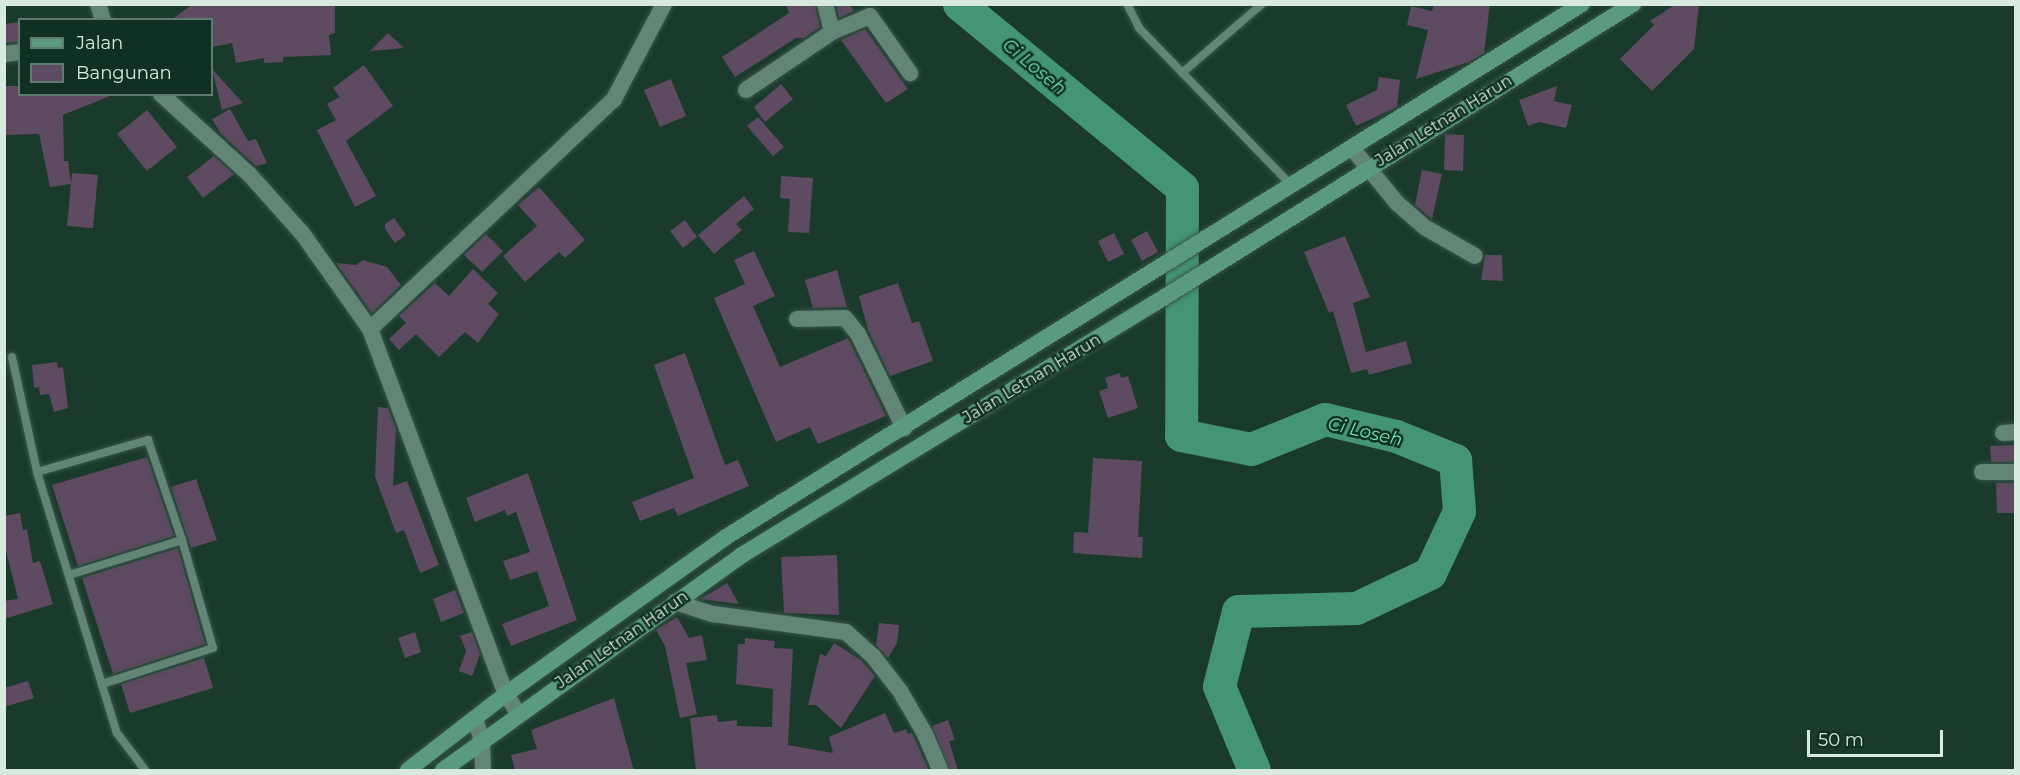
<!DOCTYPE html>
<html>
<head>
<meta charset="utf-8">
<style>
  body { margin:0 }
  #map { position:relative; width:2020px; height:775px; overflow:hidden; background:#1a3a2c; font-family:Montserrat,sans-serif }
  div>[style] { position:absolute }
  .river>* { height:33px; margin:-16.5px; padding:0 16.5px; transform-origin:16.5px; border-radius:16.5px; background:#449574 }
  .building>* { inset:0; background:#5e4a61 }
  .roads { filter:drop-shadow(0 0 2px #39554a) drop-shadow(0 0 2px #39554a) }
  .service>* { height:8px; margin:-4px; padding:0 4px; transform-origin:4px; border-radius:4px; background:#638575 }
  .minor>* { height:16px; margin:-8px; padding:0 8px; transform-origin:8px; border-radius:8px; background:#638575 }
  .primary>* { height:16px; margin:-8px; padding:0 8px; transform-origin:8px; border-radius:8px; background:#5a9b7f }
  span { translate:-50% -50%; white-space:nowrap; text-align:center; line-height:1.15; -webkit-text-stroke:5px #0f3023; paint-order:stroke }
  .street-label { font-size:16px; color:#d8eae0 }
  .water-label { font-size:18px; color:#70e2b2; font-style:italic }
  .frame { position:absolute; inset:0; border:6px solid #d8eae0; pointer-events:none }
  .legend { position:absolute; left:18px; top:18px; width:195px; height:78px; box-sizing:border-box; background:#0f3023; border:2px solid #5f7a6f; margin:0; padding:8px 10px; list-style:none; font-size:18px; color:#d8eae0 }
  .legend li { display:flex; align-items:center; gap:12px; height:30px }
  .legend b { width:30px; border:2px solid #5f7a6f }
  .scale { position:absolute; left:1807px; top:730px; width:136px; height:27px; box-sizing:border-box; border:3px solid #d8eae0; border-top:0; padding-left:8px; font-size:18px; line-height:21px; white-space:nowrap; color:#d8eae0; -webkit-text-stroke:4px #0f3023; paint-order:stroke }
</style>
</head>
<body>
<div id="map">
  <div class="river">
    <i style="left:959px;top:4px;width:289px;rotate:39.5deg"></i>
    <i style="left:1182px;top:188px;width:247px;rotate:90.2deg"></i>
    <i style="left:1181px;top:435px;width:71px;rotate:11.3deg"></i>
    <i style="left:1251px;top:449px;width:80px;rotate:-22.1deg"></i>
    <i style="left:1325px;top:419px;width:73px;rotate:13.5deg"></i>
    <i style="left:1396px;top:436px;width:64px;rotate:22.1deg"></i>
    <i style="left:1455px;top:460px;width:51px;rotate:85.5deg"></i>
    <i style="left:1459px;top:511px;width:68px;rotate:115.1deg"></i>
    <i style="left:1430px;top:573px;width:82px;rotate:154.7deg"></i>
    <i style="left:1356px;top:608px;width:118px;rotate:178.5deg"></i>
    <i style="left:1238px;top:611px;width:77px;rotate:104.2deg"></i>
    <i style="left:1219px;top:686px;width:91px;rotate:67.4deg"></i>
  </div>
  <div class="building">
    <i style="clip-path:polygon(193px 4px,335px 4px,335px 33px,329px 35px,331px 55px,283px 57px,283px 62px,264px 63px,264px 58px,236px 63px,232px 43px,212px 47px,212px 20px,171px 20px)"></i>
    <i style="clip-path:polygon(786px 4px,815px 4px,820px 27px,804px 38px,796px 38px,735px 77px,722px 57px,789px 13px)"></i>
    <i style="clip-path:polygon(836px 4px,849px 4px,854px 11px,839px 18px)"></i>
    <i style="clip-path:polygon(1434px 4px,1490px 4px,1484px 53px,1469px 62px,1416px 79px,1428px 30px,1407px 25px,1411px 6px,1432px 11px)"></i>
    <i style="clip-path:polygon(1676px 4px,1699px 4px,1694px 49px,1652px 91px,1620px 59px,1654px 25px,1650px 21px)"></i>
    <i style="clip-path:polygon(20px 22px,20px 42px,4px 43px,4px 24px)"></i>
    <i style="clip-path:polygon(865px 29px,908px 89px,886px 103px,841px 40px)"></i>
    <i style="clip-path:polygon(388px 33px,404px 48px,370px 51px)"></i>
    <i style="clip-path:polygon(364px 65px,393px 106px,346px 141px,376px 196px,355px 207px,317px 130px,336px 120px,327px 104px,340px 97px,333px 88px)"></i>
    <i style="clip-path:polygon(212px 69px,243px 103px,222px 110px)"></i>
    <i style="clip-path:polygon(1379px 77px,1400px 80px,1397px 107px,1356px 126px,1346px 105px,1377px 90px)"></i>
    <i style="clip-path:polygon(671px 79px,686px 116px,660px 127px,644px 90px)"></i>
    <i style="clip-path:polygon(781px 84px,793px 99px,765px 122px,754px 107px)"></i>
    <i style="clip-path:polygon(4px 86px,20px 86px,20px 94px,115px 94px,63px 115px,64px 161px,68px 161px,71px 184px,50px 187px,39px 134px,4px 135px)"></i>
    <i style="clip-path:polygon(1557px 86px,1554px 101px,1572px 105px,1566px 128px,1539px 122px,1528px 126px,1519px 100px)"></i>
    <i style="clip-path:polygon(230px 109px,248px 141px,256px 139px,267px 163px,256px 166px,221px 134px,212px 119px)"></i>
    <i style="clip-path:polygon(147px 110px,177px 147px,147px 171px,117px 134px)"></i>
    <i style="clip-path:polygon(758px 117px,784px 147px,773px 156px,747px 126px)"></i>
    <i style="clip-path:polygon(1445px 134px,1464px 135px,1463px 171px,1444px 170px)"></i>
    <i style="clip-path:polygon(214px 156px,234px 174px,203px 198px,187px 177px)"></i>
    <i style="clip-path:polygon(1422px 170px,1442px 174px,1432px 219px,1415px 205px)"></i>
    <i style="clip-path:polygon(72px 173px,98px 175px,93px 228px,67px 226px)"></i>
    <i style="clip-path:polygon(781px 176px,813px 178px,809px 233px,788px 232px,790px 199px,780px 198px)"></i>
    <i style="clip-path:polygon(539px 187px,585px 240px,565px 258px,559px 252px,525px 282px,503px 256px,537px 226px,518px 205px)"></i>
    <i style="clip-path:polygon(744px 196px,754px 209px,736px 224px,742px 230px,714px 254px,698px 235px)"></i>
    <i style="clip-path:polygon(394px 218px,406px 235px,395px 243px,385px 229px,385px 224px)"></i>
    <i style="clip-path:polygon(685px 220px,697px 237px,683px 248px,670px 231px)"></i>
    <i style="clip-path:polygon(1147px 231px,1158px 252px,1142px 261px,1131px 240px)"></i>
    <i style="clip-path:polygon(1114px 233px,1124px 254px,1108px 262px,1098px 241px)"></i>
    <i style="clip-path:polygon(486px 234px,503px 251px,482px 272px,464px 255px)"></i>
    <i style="clip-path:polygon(1345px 236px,1370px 297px,1353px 303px,1366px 352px,1406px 341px,1412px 363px,1369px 375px,1367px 369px,1351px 373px,1333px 311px,1329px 313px,1304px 252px)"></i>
    <i style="clip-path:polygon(754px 251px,775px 296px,753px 306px,780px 367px,848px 338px,886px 416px,818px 444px,810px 427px,776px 442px,714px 298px,745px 284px,734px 260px)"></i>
    <i style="clip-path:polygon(1485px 255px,1502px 255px,1503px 281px,1481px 280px)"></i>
    <i style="clip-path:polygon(363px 260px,387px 267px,401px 285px,372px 313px,336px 263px,356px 265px)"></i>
    <i style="clip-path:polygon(473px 269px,498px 293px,488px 304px,499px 314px,478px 343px,465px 332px,439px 357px,416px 334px,399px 350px,389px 339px,406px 323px,399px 316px,435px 283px,449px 296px)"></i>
    <i style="clip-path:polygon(837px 270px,847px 307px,813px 308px,805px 280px)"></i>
    <i style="clip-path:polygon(898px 283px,912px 323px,919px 321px,933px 361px,890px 376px,868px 330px,859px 296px)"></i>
    <i style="clip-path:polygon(685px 353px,725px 465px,738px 460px,749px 486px,678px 516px,674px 508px,640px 521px,632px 502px,694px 478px,654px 365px)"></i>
    <i style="clip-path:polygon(57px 362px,58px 368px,63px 367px,68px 408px,54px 412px,49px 394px,40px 395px,39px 387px,34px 388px,32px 365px)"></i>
    <i style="clip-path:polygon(1120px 373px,1121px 378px,1128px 376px,1138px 408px,1108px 418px,1099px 391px,1108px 388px,1105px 378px)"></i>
    <i style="clip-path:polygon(378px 407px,388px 408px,396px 429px,393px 486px,407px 481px,439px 565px,420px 573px,404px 530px,396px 533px,375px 477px)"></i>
    <i style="clip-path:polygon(2016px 445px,2016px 462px,1991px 462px,1990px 446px)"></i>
    <i style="clip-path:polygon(147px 457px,174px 536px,78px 566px,52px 485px)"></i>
    <i style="clip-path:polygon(1093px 458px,1142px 461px,1138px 537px,1143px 537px,1142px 558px,1073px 553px,1074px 532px,1088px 533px)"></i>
    <i style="clip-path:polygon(528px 473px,577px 620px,511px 646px,502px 624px,549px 606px,537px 571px,510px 580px,503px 561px,530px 552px,516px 512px,507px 516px,505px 510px,475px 522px,466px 498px)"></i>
    <i style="clip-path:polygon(196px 479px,217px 540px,191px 548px,171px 487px)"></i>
    <i style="clip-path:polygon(1996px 483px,2016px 483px,2016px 513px,1997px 513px)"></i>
    <i style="clip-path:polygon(20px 513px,23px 530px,27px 529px,33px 563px,40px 561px,53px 604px,4px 619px,4px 601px,18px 599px,4px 542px,4px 516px)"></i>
    <i style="clip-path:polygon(178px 548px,205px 644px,113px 674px,82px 578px)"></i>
    <i style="clip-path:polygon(837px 555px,839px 615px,784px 613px,781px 557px)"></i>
    <i style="clip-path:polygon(727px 583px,739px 604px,700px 599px)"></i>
    <i style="clip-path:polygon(455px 590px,464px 613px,441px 622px,433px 599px)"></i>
    <i style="clip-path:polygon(677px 617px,689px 638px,702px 635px,707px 660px,686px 663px,697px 714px,680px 718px,665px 646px,656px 630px)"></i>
    <i style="clip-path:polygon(879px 623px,899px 625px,897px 643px,888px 658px,876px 645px)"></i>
    <i style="clip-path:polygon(415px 632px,421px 652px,405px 658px,398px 638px)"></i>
    <i style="clip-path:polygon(472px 632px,480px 654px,472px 676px,459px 671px,466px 651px,460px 636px)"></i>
    <i style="clip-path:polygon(745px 638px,775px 641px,774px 648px,793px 649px,788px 745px,833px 753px,829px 737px,885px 713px,894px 733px,906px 729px,908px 734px,912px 733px,929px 771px,696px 771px,690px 718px,717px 715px,718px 722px,737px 720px,737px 726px,772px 727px,773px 689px,736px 684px,738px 644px,745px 644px)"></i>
    <i style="clip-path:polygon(834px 643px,861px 660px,875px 676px,841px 728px,816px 705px,808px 705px,820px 654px,826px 656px)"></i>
    <i style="clip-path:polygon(204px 658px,213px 688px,130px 713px,121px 684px)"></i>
    <i style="clip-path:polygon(28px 681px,34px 698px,4px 707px,4px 688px)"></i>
    <i style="clip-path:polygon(614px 698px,634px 771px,515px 771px,511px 755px,537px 749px,531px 730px)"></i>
    <i style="clip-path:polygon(948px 720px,955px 740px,949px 741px,958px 771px,950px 771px,932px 726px)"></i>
  </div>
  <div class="roads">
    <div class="service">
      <i style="left:1127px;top:4px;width:27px;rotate:63deg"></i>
      <i style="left:1139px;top:28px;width:219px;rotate:45.9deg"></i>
      <i style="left:1182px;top:73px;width:106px;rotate:-40.8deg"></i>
      <i style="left:12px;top:357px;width:118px;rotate:77.7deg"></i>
      <i style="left:37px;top:472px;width:273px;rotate:73deg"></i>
      <i style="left:117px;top:733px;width:46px;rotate:52.9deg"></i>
      <i style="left:37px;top:472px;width:116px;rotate:-16.1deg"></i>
      <i style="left:148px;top:440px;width:106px;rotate:71.2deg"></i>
      <i style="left:182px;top:540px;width:112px;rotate:74deg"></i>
      <i style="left:213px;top:648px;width:117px;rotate:162deg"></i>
      <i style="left:69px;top:575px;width:118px;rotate:-17.2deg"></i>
    </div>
    <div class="minor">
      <i style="left:98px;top:4px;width:17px;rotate:73deg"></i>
      <i style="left:832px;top:32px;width:41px;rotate:-22.8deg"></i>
      <i style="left:870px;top:16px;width:70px;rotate:54.9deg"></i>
      <i style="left:4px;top:54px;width:16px;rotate:-7deg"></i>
      <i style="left:746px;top:90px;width:104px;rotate:-34deg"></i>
      <i style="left:832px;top:32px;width:29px;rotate:-104deg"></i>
      <i style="left:161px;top:94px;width:119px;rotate:42.3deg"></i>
      <i style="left:249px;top:174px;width:79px;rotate:48.1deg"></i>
      <i style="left:302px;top:233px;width:118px;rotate:54.7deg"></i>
      <i style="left:370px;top:329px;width:390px;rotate:69.6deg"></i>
      <i style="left:506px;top:694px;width:22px;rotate:58deg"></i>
      <i style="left:1352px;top:148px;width:71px;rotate:50.7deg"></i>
      <i style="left:1397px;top:203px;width:38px;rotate:41deg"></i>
      <i style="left:1426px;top:228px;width:56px;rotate:29.7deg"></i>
      <i style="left:797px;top:319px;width:48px;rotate:-1.2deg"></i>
      <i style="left:845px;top:318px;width:21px;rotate:51deg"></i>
      <i style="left:858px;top:334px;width:105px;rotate:63.9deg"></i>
      <i style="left:370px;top:329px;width:335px;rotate:-43.3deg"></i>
      <i style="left:614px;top:99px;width:107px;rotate:-62.2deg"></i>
      <i style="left:2003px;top:433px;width:13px;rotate:-4deg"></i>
      <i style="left:1982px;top:472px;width:34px"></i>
      <i style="left:675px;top:602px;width:40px;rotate:18deg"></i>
      <i style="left:713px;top:614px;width:134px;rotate:7.7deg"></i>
      <i style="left:846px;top:632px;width:36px;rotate:42deg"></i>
      <i style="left:873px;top:656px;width:44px;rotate:52.4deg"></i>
      <i style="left:900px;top:691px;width:50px;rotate:59.8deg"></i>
      <i style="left:925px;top:734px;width:39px;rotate:67deg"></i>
      <i style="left:475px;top:719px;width:23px;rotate:72deg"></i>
      <i style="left:482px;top:741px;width:29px;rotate:88deg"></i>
    </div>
    <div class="primary">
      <i style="left:408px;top:770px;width:124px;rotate:-37.8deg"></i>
      <i style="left:506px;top:694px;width:270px;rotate:-35.5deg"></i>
      <i style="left:726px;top:537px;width:1008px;rotate:-31.91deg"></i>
      <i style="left:443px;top:770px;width:368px;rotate:-35.7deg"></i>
      <i style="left:742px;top:555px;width:484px;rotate:-31.4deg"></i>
      <i style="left:1155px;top:303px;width:564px;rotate:-32.03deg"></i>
    </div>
  </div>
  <div class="street-label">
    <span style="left:1444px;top:121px;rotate:-32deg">Jalan Letnan Harun</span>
    <span style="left:1032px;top:379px;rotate:-31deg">Jalan Letnan Harun</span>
    <span style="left:622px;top:640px;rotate:-35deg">Jalan Letnan Harun</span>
  </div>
  <div class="water-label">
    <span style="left:1034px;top:67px;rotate:40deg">Ci Loseh</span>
    <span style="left:1365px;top:432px;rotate:13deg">Ci Loseh</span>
  </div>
  <div class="frame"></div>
  <ul class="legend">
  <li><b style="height:8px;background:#5a9b7f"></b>Jalan</li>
  <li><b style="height:16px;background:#5e4a61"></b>Bangunan</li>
  </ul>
  <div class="scale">50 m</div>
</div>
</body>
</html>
